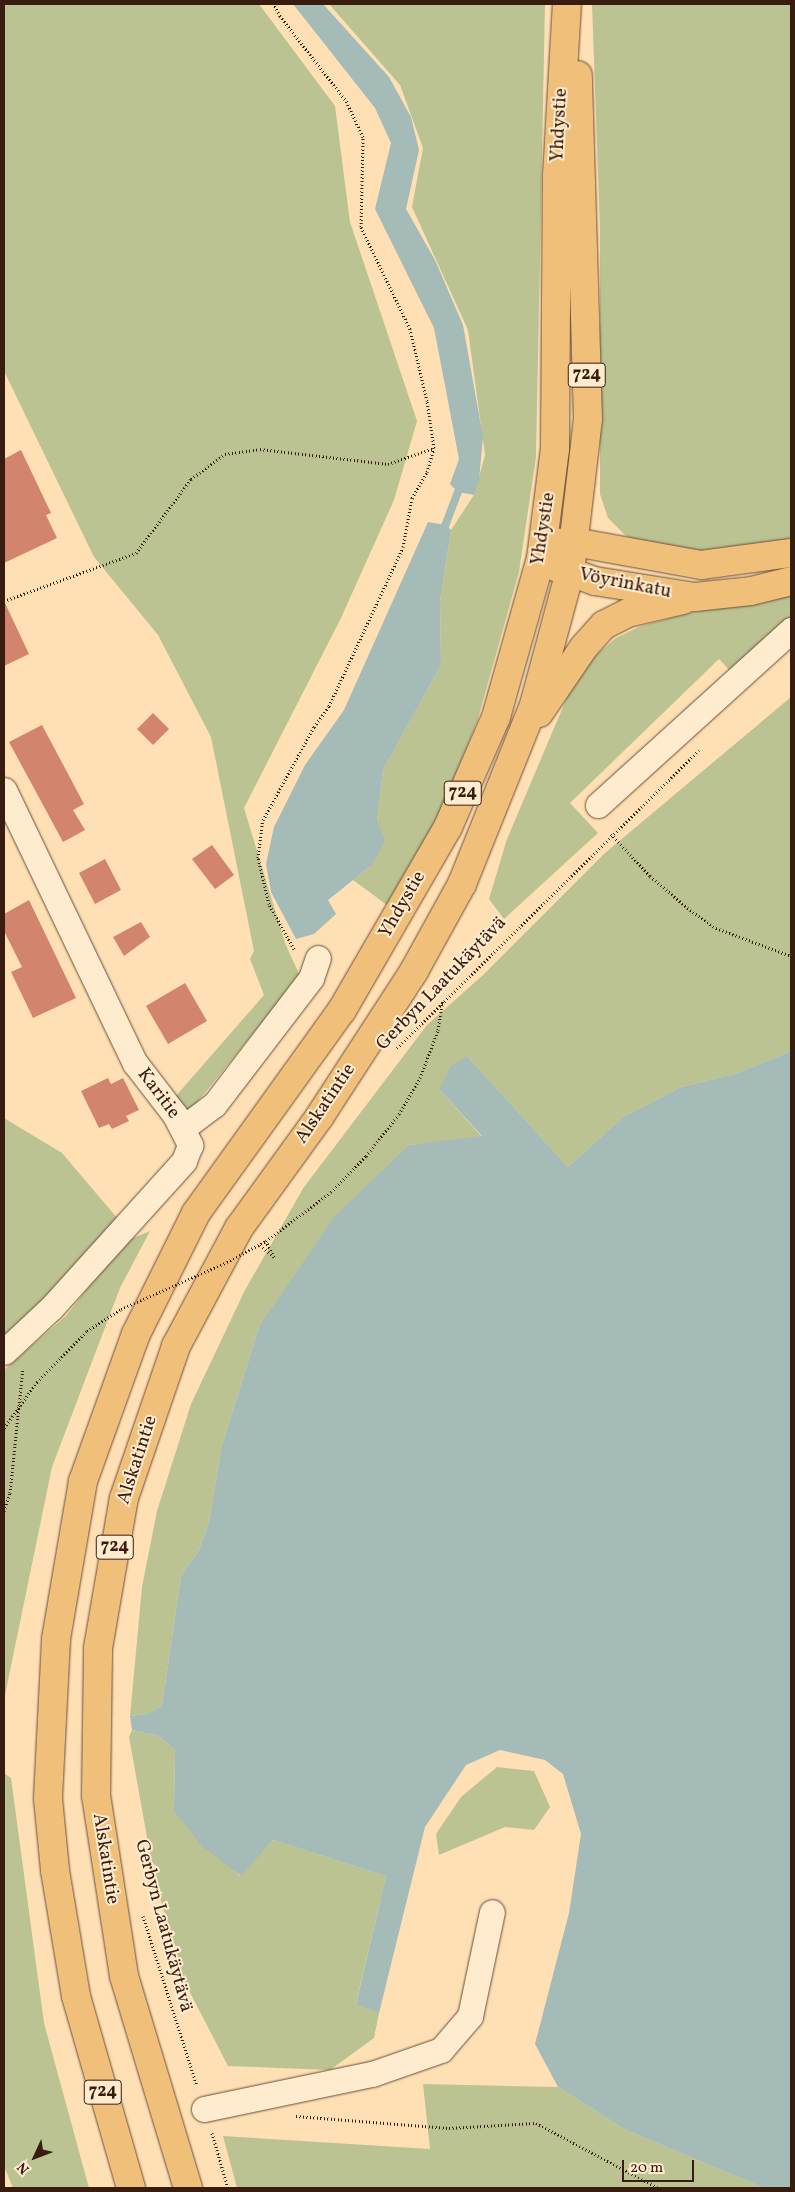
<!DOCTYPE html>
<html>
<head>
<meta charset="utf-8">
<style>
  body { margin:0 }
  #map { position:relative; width:795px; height:2192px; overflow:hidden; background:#ffe0b4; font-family:Vollkorn,serif }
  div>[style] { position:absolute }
  .green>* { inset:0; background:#bac391 }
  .water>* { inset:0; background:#a4bbb7 }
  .stream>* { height:8px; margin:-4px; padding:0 4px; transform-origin:4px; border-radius:4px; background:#a4bbb7 }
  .building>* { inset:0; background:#d2846c }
  .path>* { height:3px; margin-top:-1.5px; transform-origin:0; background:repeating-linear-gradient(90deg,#381c10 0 1px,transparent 0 3.5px) }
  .roads { filter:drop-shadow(0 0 1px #6a4d39) drop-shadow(0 0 1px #6a4d39) }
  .minor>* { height:25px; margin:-12.5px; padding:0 12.5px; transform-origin:12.5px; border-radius:12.5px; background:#ffebce }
  .major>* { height:28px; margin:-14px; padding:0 14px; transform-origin:14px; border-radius:14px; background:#f0c07a }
  .path-bridge>* { height:3px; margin-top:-1.5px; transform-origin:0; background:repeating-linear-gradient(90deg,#381c10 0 1px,transparent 0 3.5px) }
  span { translate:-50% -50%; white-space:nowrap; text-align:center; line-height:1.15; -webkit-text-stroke:4px #ffebce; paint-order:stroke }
  .shield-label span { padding:1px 4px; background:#ffebce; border:1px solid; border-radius:4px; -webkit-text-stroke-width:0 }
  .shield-label { font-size:18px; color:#381c10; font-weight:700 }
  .street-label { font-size:19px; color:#381c10 }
  .frame { position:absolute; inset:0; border:5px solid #381c10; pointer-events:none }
  .north { position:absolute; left:10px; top:2132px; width:50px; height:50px; -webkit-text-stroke:4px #ffebce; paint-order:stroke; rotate:227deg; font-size:14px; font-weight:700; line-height:20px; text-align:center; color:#381c10 }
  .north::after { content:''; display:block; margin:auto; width:18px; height:22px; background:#381c10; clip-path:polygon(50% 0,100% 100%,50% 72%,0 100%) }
  .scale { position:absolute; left:622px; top:2160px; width:72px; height:22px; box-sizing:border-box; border:2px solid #381c10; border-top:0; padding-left:6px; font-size:15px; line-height:18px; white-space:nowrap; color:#381c10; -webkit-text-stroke:4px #ffebce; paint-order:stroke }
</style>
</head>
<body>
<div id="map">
  <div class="green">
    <i style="clip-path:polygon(4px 4px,259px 4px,335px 106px,350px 222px,417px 421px,394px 500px,341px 618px,244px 808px,285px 943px,300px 976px,190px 1111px,175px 1097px,264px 995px,250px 959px,254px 951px,211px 737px,158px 635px,94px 557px,4px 371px)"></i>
    <i style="clip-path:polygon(329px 4px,545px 4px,536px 457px,519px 572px,477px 722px,427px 845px,391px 908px,353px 880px,372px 865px,383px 770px,441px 665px,440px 601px,451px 530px,474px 495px,485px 455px,468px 330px,412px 207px,423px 148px,400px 85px)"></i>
    <i style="clip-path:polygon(592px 4px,791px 4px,791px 541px,708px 554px,658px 547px,626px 536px,608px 518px,600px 494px,600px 229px)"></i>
    <i style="clip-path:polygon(791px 593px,791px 623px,731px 672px,719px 659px,570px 803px,598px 833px,504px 919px,489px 899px,507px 839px,574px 681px,596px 655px,616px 638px,641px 626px,693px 612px)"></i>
    <i style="clip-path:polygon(791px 697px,791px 1051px,735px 1074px,681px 1087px,623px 1117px,568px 1167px,467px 1056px,439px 1089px,482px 1137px,409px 1145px,259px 1327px,222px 1445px,209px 1522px,199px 1550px,181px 1576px,162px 1706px,147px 1714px,130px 1716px,142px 1587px,157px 1511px,191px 1404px,245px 1290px,304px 1187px,427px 1025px,483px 975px,605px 853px)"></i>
    <i style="clip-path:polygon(4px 1118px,62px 1153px,118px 1219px,45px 1299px,4px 1336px)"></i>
    <i style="clip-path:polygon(150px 1231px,120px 1288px,52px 1467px,4px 1700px,4px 1370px,66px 1316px,124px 1242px)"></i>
    <i style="clip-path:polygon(132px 1730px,159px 1736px,175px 1750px,174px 1811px,240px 1876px,273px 1840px,386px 1876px,356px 2003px,379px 2013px,374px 2038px,330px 2070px,228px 2066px,182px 1977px,154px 1876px,129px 1737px)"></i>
    <i style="clip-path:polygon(497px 1767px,534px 1771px,550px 1807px,534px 1830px,505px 1827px,439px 1855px,436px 1834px,461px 1797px)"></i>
    <i style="clip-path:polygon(4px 1773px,11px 1778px,44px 2023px,89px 2188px,13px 2188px,4px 2166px)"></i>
    <i style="clip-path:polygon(423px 2084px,558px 2087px,626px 2130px,764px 2188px,237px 2188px,223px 2136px,430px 2149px)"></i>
  </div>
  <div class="water">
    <i style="clip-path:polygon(293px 4px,323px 4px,389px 77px,411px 117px,419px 150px,406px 209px,435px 260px,463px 325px,483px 437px,479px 480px,474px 495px,458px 492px,450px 484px,459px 459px,434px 328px,375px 209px,391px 143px,375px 108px)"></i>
    <i style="clip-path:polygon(428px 522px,446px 525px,451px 530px,440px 601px,441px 665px,383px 770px,377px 821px,385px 841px,372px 865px,328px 900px,336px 914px,314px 934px,296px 939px,271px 892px,266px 864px,274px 827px,305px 765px,344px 710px)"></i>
    <i style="clip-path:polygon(791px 1051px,791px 2188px,764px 2188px,626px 2130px,558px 2087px,535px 2044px,569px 1913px,581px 1834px,563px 1774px,545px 1760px,500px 1750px,466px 1765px,425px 1827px,379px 2013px,356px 2004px,386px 1876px,273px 1840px,241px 1876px,202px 1846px,174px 1811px,175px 1750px,159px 1736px,132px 1730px,130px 1716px,147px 1714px,162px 1706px,181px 1576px,199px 1550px,209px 1522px,222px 1445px,259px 1327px,334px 1217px,409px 1145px,482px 1136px,439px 1089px,451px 1066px,467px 1056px,568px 1167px,623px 1117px,681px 1087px,735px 1074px)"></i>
  </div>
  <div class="stream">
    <i style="left:442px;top:534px;width:53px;rotate:-69.2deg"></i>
  </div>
  <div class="building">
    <i style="clip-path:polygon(21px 450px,51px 513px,46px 515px,57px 538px,4px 563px,4px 459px)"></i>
    <i style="clip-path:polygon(4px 601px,29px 654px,4px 666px)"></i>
    <i style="clip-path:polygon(153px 713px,169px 729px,153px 745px,137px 729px)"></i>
    <i style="clip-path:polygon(42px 725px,84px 804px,73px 810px,85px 830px,63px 842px,9px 742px)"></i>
    <i style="clip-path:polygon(212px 845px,234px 875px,215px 889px,192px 859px)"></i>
    <i style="clip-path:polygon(105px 859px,121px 890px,95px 904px,79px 873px)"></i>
    <i style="clip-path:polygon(29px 900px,76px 998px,33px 1018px,11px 972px,22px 967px,4px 931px,4px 914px)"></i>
    <i style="clip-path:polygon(141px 922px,150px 937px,124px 956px,113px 937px)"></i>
    <i style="clip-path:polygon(185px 983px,207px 1021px,168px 1044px,146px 1006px)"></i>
    <i style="clip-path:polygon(108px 1078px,111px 1084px,123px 1078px,139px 1110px,126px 1116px,129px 1121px,112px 1129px,109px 1124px,99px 1128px,81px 1091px)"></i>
  </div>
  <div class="path">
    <i style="left:4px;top:601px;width:140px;rotate:-20deg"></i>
    <i style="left:136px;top:553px;width:92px;rotate:-53.4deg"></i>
    <i style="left:191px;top:479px;width:42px;rotate:-36.3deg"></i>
    <i style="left:225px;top:454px;width:35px;rotate:-8deg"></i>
    <i style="left:260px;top:449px;width:129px;rotate:6.7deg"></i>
    <i style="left:388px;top:464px;width:49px;rotate:-19.2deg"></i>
    <i style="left:434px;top:448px;width:48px;rotate:-98.5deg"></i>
    <i style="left:427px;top:401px;width:74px;rotate:-103.3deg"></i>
    <i style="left:410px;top:329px;width:113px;rotate:-115.7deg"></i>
    <i style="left:361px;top:227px;width:90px;rotate:-88.7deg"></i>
    <i style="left:363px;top:137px;width:38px;rotate:-115deg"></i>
    <i style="left:347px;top:102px;width:109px;rotate:-127.9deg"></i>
    <i style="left:280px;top:16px;width:13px;rotate:-117deg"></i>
    <i style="left:611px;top:834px;width:57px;rotate:47.1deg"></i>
    <i style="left:650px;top:876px;width:52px;rotate:40.4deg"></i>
    <i style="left:690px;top:910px;width:32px;rotate:35deg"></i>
    <i style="left:716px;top:928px;width:80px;rotate:20.5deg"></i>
    <i style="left:294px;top:949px;width:51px;rotate:-119.1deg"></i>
    <i style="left:269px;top:904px;width:47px;rotate:-103.4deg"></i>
    <i style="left:258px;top:858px;width:38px;rotate:-83deg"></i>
    <i style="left:263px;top:820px;width:106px;rotate:-61.3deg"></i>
    <i style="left:314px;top:727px;width:26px;rotate:-54deg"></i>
    <i style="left:329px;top:706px;width:175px;rotate:-65deg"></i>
    <i style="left:403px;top:547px;width:50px;rotate:-79.6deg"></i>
    <i style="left:412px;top:498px;width:30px;rotate:-60deg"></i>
    <i style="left:427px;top:472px;width:25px;rotate:-74deg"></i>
    <i style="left:438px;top:1030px;width:30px;rotate:-81deg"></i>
    <i style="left:397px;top:1048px;width:424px;rotate:-44.6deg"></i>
    <i style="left:260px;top:1245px;width:18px;rotate:41deg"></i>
    <i style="left:274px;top:1257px;width:18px;rotate:-117deg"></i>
    <i style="left:4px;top:1511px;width:19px;rotate:-72deg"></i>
    <i style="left:10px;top:1493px;width:126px;rotate:-84.1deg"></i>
    <i style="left:143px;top:1916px;width:178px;rotate:72.4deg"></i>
    <i style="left:296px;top:2116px;width:153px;rotate:4.5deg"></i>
    <i style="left:449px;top:2128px;width:87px;rotate:-3.3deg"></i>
    <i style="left:536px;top:2123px;width:138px;rotate:28deg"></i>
    <i style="left:212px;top:2133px;width:57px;rotate:73.8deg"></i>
  </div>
  <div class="roads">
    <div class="minor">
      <i style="left:4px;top:790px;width:303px;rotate:64.4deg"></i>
      <i style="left:135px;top:1063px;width:66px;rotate:52.4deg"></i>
      <i style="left:175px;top:1115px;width:34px;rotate:63deg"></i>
      <i style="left:190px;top:1145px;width:17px;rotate:111deg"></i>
      <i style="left:184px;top:1161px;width:198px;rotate:132.1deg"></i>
      <i style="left:51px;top:1308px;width:64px;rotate:136.9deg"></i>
      <i style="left:598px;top:805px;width:261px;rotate:-42.2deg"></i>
      <i style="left:183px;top:1128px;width:39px;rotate:-37deg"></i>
      <i style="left:214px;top:1105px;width:160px;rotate:-52.6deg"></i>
      <i style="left:311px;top:978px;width:21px;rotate:-71deg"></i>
      <i style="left:204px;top:2109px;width:172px;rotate:-11.8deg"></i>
      <i style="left:372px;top:2074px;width:73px;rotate:-19.2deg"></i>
      <i style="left:441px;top:2050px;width:45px;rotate:-49.5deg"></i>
      <i style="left:470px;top:2016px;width:106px;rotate:-78.1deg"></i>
    </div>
    <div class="major">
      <i style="left:555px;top:543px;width:19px;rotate:-3deg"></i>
      <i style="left:574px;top:542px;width:129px;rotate:10.3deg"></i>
      <i style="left:701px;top:565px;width:91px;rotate:-7.6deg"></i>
      <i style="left:553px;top:566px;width:45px;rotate:19.7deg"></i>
      <i style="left:595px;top:581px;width:101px;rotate:9.1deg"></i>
      <i style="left:695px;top:597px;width:56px;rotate:-6.1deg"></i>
      <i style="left:751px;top:591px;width:41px;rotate:-14deg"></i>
      <i style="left:539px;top:713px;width:80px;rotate:-55.7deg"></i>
      <i style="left:584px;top:647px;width:30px;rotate:-48deg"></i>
      <i style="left:604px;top:625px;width:27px;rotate:-27deg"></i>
      <i style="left:628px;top:613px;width:57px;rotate:-13.3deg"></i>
      <i style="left:131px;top:2188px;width:200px;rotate:-106deg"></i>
      <i style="left:76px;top:1996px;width:128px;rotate:-99.5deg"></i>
      <i style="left:55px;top:1870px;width:72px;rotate:-95.6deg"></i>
      <i style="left:48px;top:1798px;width:159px;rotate:-87.1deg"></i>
      <i style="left:56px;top:1639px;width:160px;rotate:-80.3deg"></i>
      <i style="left:83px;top:1481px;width:156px;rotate:-70.2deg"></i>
      <i style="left:136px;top:1334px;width:135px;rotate:-63.6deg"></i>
      <i style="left:196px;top:1213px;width:250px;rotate:-54.3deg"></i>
      <i style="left:342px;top:1010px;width:211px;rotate:-59.9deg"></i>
      <i style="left:448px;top:827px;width:120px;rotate:-66.4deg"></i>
      <i style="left:496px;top:717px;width:165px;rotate:-74.2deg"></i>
      <i style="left:541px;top:558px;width:110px;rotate:-82.7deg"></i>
      <i style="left:555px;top:449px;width:273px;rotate:-89.6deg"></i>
      <i style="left:557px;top:176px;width:172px;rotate:-86.7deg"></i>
      <i style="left:188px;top:2188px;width:221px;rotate:-106.8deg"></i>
      <i style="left:124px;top:1976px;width:182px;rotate:-98.8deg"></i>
      <i style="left:96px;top:1796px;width:148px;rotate:-89.2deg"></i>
      <i style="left:98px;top:1648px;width:152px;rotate:-80.2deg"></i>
      <i style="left:124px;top:1498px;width:161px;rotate:-71.1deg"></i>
      <i style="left:176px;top:1346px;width:134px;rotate:-61.9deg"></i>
      <i style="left:239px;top:1228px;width:138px;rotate:-54.1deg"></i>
      <i style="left:320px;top:1116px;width:173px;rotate:-57deg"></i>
      <i style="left:414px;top:971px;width:99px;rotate:-61.1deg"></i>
      <i style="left:462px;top:884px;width:193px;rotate:-68.1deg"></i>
      <i style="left:534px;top:705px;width:138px;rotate:-74.9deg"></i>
      <i style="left:570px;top:572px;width:154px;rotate:-83.3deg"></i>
      <i style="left:588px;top:419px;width:344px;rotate:-91.7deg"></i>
    </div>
  </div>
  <div class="path-bridge">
    <i style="left:4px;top:1428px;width:57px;rotate:-54.3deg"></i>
    <i style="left:37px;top:1382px;width:71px;rotate:-45.6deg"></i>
    <i style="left:87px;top:1331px;width:40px;rotate:-32.9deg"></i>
    <i style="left:121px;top:1309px;width:116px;rotate:-23.9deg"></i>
    <i style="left:227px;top:1262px;width:44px;rotate:-28.3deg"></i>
    <i style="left:266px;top:1241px;width:81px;rotate:-37deg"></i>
    <i style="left:331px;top:1192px;width:50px;rotate:-45.8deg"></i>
    <i style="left:366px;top:1156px;width:53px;rotate:-51.8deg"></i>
    <i style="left:399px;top:1114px;width:42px;rotate:-59.7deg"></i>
    <i style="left:420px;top:1078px;width:51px;rotate:-69.4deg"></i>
  </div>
  <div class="shield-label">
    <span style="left:587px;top:375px">724</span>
    <span style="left:463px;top:793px">724</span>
    <span style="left:115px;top:1547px">724</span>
    <span style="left:103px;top:2092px">724</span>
  </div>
  <div class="street-label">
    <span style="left:560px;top:125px;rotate:-87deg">Yhdystie</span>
    <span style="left:544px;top:529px;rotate:-81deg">Yhdystie</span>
    <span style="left:625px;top:584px;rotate:11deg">Vöyrinkatu</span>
    <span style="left:403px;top:905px;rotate:-60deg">Yhdystie</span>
    <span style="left:442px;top:984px;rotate:-46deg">Gerbyn Laatukäytävä</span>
    <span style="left:158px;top:1094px;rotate:53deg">Karitie</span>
    <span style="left:326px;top:1104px;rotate:-56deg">Alskatintie</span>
    <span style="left:138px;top:1460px;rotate:-72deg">Alskatintie</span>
    <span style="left:105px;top:1859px;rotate:81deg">Alskatintie</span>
    <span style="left:163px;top:1926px;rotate:75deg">Gerbyn Laatukäytävä</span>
  </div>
  <div class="frame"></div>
  <div class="north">N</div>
  <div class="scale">20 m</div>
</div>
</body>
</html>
